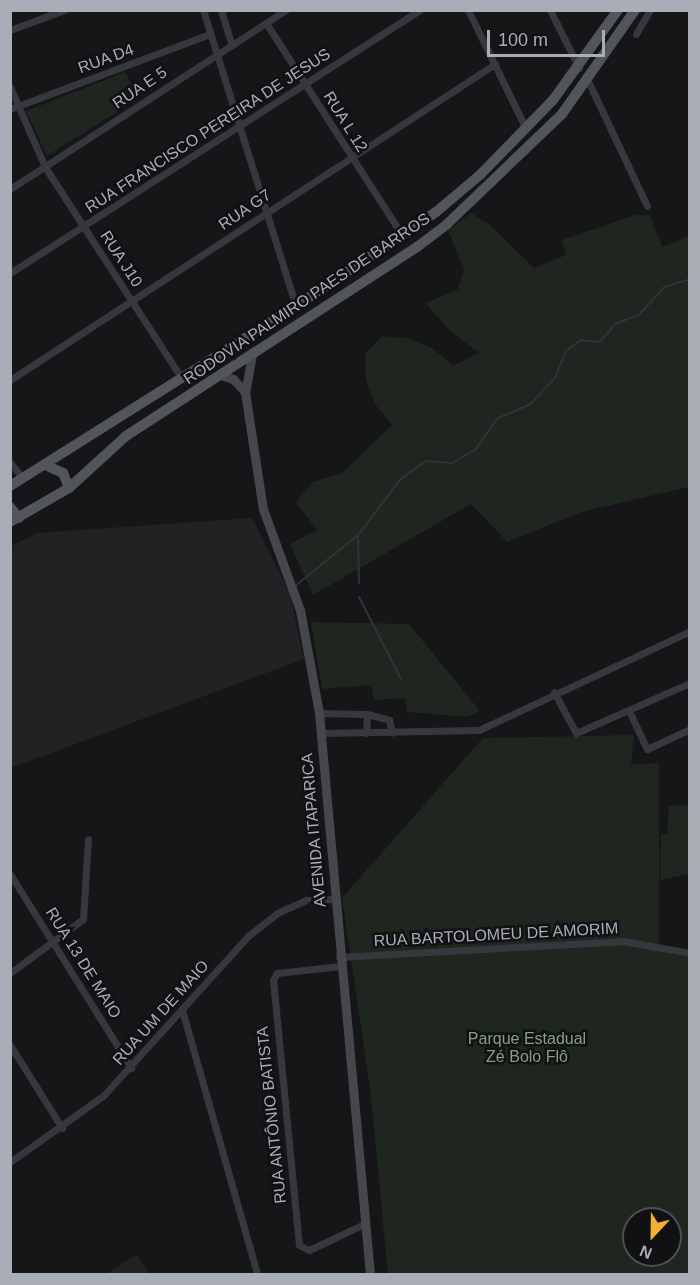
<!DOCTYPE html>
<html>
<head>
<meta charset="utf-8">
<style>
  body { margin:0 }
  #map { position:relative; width:700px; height:1285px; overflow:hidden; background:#161618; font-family:Arial,sans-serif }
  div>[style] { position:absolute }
  .built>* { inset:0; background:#222225 }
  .green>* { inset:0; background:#1e261f }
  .stream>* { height:2px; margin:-1px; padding:0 1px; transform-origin:1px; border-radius:1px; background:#2c353c }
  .street>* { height:7px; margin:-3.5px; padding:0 3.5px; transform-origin:3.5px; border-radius:3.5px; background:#37383d }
  .secondary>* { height:9px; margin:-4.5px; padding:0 4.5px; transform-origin:4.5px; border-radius:4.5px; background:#45474d }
  .primary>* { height:10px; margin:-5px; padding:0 5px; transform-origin:5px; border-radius:5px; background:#53555c }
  span { translate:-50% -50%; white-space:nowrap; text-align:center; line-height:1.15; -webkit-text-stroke:5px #111113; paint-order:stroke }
  .street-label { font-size:16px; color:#a8adb8 }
  .park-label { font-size:16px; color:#7fa381 }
  .frame { position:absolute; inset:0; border:12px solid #a8adb8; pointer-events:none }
  .north { position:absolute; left:622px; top:1207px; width:60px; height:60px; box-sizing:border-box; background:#111113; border:2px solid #4d4f55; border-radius:50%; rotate:202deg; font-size:16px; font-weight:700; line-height:24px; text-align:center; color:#a8adb8 }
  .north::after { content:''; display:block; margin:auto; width:21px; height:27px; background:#f2b134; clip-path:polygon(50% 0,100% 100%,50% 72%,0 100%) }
  .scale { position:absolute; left:487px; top:30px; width:118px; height:27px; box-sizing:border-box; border:3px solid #a8adb8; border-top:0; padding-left:8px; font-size:18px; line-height:21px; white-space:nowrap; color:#a8adb8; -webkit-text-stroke:4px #111113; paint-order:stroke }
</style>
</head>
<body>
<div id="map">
  <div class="built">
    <i style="clip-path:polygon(252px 518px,290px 594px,304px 659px,11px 768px,11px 546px,37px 533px)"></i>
    <i style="clip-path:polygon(137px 1254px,149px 1274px,106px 1274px)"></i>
  </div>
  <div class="green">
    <i style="clip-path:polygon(125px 72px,139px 98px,47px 156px,26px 111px)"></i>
    <i style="clip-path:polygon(471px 213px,490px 225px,534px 268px,566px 255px,562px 240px,636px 215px,650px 215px,662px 247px,689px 236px,689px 487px,581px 512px,507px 542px,471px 504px,313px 595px,290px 544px,317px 530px,296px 502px,313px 482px,342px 473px,392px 425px,375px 404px,366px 380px,365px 354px,382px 336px,406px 338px,432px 348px,453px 366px,479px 353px,447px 328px,426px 303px,458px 289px,464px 269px,448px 230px)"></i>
    <i style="clip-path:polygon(311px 622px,409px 624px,480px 711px,468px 717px,407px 712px,406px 698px,374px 700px,371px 685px,322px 689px)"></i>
    <i style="clip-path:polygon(evenodd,634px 735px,631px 764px,659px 763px,659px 952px,689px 957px,689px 1274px,388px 1274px,370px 1088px,342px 898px,483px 738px,634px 735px,634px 1219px,670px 1219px,670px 1255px,634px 1255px,634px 1219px)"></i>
    <i style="clip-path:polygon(689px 805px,689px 874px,660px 880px,661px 835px,667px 834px,669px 806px)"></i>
  </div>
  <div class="stream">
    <i style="left:358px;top:535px;width:48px;rotate:88.8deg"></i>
    <i style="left:294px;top:587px;width:82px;rotate:-39.1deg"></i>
    <i style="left:358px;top:535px;width:69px;rotate:-52.6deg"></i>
    <i style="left:400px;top:480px;width:31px;rotate:-37deg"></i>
    <i style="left:425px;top:461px;width:27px;rotate:4deg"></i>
    <i style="left:452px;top:463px;width:28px;rotate:-30deg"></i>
    <i style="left:476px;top:449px;width:38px;rotate:-55deg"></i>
    <i style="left:498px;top:418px;width:34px;rotate:-23deg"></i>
    <i style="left:529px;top:405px;width:37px;rotate:-46deg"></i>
    <i style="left:555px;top:378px;width:29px;rotate:-68deg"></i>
    <i style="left:566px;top:351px;width:19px;rotate:-36deg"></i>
    <i style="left:581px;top:340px;width:19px;rotate:6deg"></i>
    <i style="left:600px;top:342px;width:23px;rotate:-50deg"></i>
    <i style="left:615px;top:324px;width:26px;rotate:-21deg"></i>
    <i style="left:639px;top:315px;width:38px;rotate:-48deg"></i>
    <i style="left:664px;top:287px;width:27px;rotate:-17deg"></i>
    <i style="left:359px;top:597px;width:92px;rotate:62.9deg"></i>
  </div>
  <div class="street">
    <i style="left:203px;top:10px;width:310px;rotate:72.6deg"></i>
    <i style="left:221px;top:10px;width:37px;rotate:73deg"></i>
    <i style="left:468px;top:10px;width:132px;rotate:64deg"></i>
    <i style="left:550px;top:10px;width:65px;rotate:63.4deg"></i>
    <i style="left:266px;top:23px;width:252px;rotate:57.3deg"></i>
    <i style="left:10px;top:30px;width:58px;rotate:-20.3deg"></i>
    <i style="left:636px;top:34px;width:28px;rotate:-60deg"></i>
    <i style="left:588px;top:81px;width:138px;rotate:64.7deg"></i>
    <i style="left:10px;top:87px;width:87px;rotate:66.4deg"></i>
    <i style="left:45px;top:167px;width:252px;rotate:57.1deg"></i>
    <i style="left:10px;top:109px;width:214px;rotate:-20.6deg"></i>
    <i style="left:10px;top:189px;width:329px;rotate:-33deg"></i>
    <i style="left:10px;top:273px;width:486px;rotate:-32.7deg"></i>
    <i style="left:10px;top:380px;width:579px;rotate:-33.09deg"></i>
    <i style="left:10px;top:462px;width:20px;rotate:53deg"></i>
    <i style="left:554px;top:692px;width:47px;rotate:61.8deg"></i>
    <i style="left:576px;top:733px;width:124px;rotate:-23.7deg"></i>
    <i style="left:629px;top:711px;width:42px;rotate:64.7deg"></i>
    <i style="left:647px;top:749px;width:47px;rotate:-24.9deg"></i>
    <i style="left:319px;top:713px;width:48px;rotate:1.2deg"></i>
    <i style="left:367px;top:714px;width:19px;rotate:93deg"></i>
    <i style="left:367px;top:714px;width:23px;rotate:15deg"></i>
    <i style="left:389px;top:720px;width:13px;rotate:77deg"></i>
    <i style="left:321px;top:733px;width:158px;rotate:-1.1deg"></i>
    <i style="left:479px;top:730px;width:233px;rotate:-25.1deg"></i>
    <i style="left:10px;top:874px;width:229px;rotate:58deg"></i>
    <i style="left:339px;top:957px;width:284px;rotate:-3.2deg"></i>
    <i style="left:623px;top:941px;width:68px;rotate:10.2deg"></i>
    <i style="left:340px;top:966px;width:63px;rotate:173.7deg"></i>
    <i style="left:277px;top:973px;width:8px;rotate:120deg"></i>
    <i style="left:273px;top:980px;width:266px;rotate:84.4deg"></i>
    <i style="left:299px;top:1245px;width:11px;rotate:27deg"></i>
    <i style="left:309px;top:1250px;width:63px;rotate:-25.3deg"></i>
    <i style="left:10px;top:973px;width:91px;rotate:-36.5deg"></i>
    <i style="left:83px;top:919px;width:80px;rotate:-86.4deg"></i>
    <i style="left:182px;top:1010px;width:274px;rotate:74.1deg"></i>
    <i style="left:10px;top:1045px;width:98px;rotate:57.9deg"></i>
    <i style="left:10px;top:1162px;width:114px;rotate:-35.4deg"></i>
    <i style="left:103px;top:1096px;width:216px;rotate:-47.8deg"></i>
    <i style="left:248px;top:936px;width:37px;rotate:-38deg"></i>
    <i style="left:277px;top:913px;width:32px;rotate:-24deg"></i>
    <i style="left:306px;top:900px;width:29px;rotate:-2deg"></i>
  </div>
  <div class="secondary">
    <i style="left:252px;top:354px;width:39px;rotate:100deg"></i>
    <i style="left:245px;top:392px;width:118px;rotate:81.3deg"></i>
    <i style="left:263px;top:509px;width:108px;rotate:69.9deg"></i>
    <i style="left:300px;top:610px;width:105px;rotate:79.5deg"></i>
    <i style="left:319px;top:713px;width:563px;rotate:84.81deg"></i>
    <i style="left:220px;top:375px;width:14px;rotate:17deg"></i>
    <i style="left:233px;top:379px;width:18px;rotate:47deg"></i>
  </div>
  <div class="primary">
    <i style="left:45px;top:465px;width:20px;rotate:24deg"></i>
    <i style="left:63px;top:473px;width:16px;rotate:68deg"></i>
    <i style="left:10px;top:486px;width:338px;rotate:-32.2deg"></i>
    <i style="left:296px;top:306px;width:169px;rotate:-33.9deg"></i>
    <i style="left:436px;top:212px;width:57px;rotate:-40.1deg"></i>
    <i style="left:480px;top:175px;width:105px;rotate:-45.8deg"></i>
    <i style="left:553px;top:100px;width:111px;rotate:-54.2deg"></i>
    <i style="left:10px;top:507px;width:14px;rotate:51deg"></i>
    <i style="left:10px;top:522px;width:68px;rotate:-30deg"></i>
    <i style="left:69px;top:488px;width:77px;rotate:-42.4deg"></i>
    <i style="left:126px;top:436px;width:347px;rotate:-33deg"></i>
    <i style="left:417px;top:247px;width:38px;rotate:-37deg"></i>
    <i style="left:447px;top:224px;width:159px;rotate:-43.7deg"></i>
    <i style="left:562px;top:114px;width:127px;rotate:-54.9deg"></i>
  </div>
  <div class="street-label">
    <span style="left:106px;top:59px;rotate:-20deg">RUA D4</span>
    <span style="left:140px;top:88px;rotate:-34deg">RUA E 5</span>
    <span style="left:345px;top:122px;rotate:58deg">RUA L 12</span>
    <span style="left:208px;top:131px;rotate:-33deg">RUA FRANCISCO PEREIRA DE JESUS</span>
    <span style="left:245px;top:210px;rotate:-34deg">RUA G7</span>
    <span style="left:121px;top:259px;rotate:57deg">RUA J10</span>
    <span style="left:307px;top:299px;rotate:-34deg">RODOVIA PALMIRO PAES DE BARROS</span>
    <span style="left:314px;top:830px;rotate:-95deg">AVENIDA ITAPARICA</span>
    <span style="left:496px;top:935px;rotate:-3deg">RUA BARTOLOMEU DE AMORIM</span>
    <span style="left:83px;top:963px;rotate:58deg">RUA 13 DE MAIO</span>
    <span style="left:161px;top:1013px;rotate:-48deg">RUA UM DE MAIO</span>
    <span style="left:272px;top:1115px;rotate:-96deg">RUA ANTÔNIO BATISTA</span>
  </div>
  <div class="park-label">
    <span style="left:527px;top:1048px">Parque Estadual<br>Zé Bolo Flô</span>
  </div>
  <div class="frame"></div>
  <div class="north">N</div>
  <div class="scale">100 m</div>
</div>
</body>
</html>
